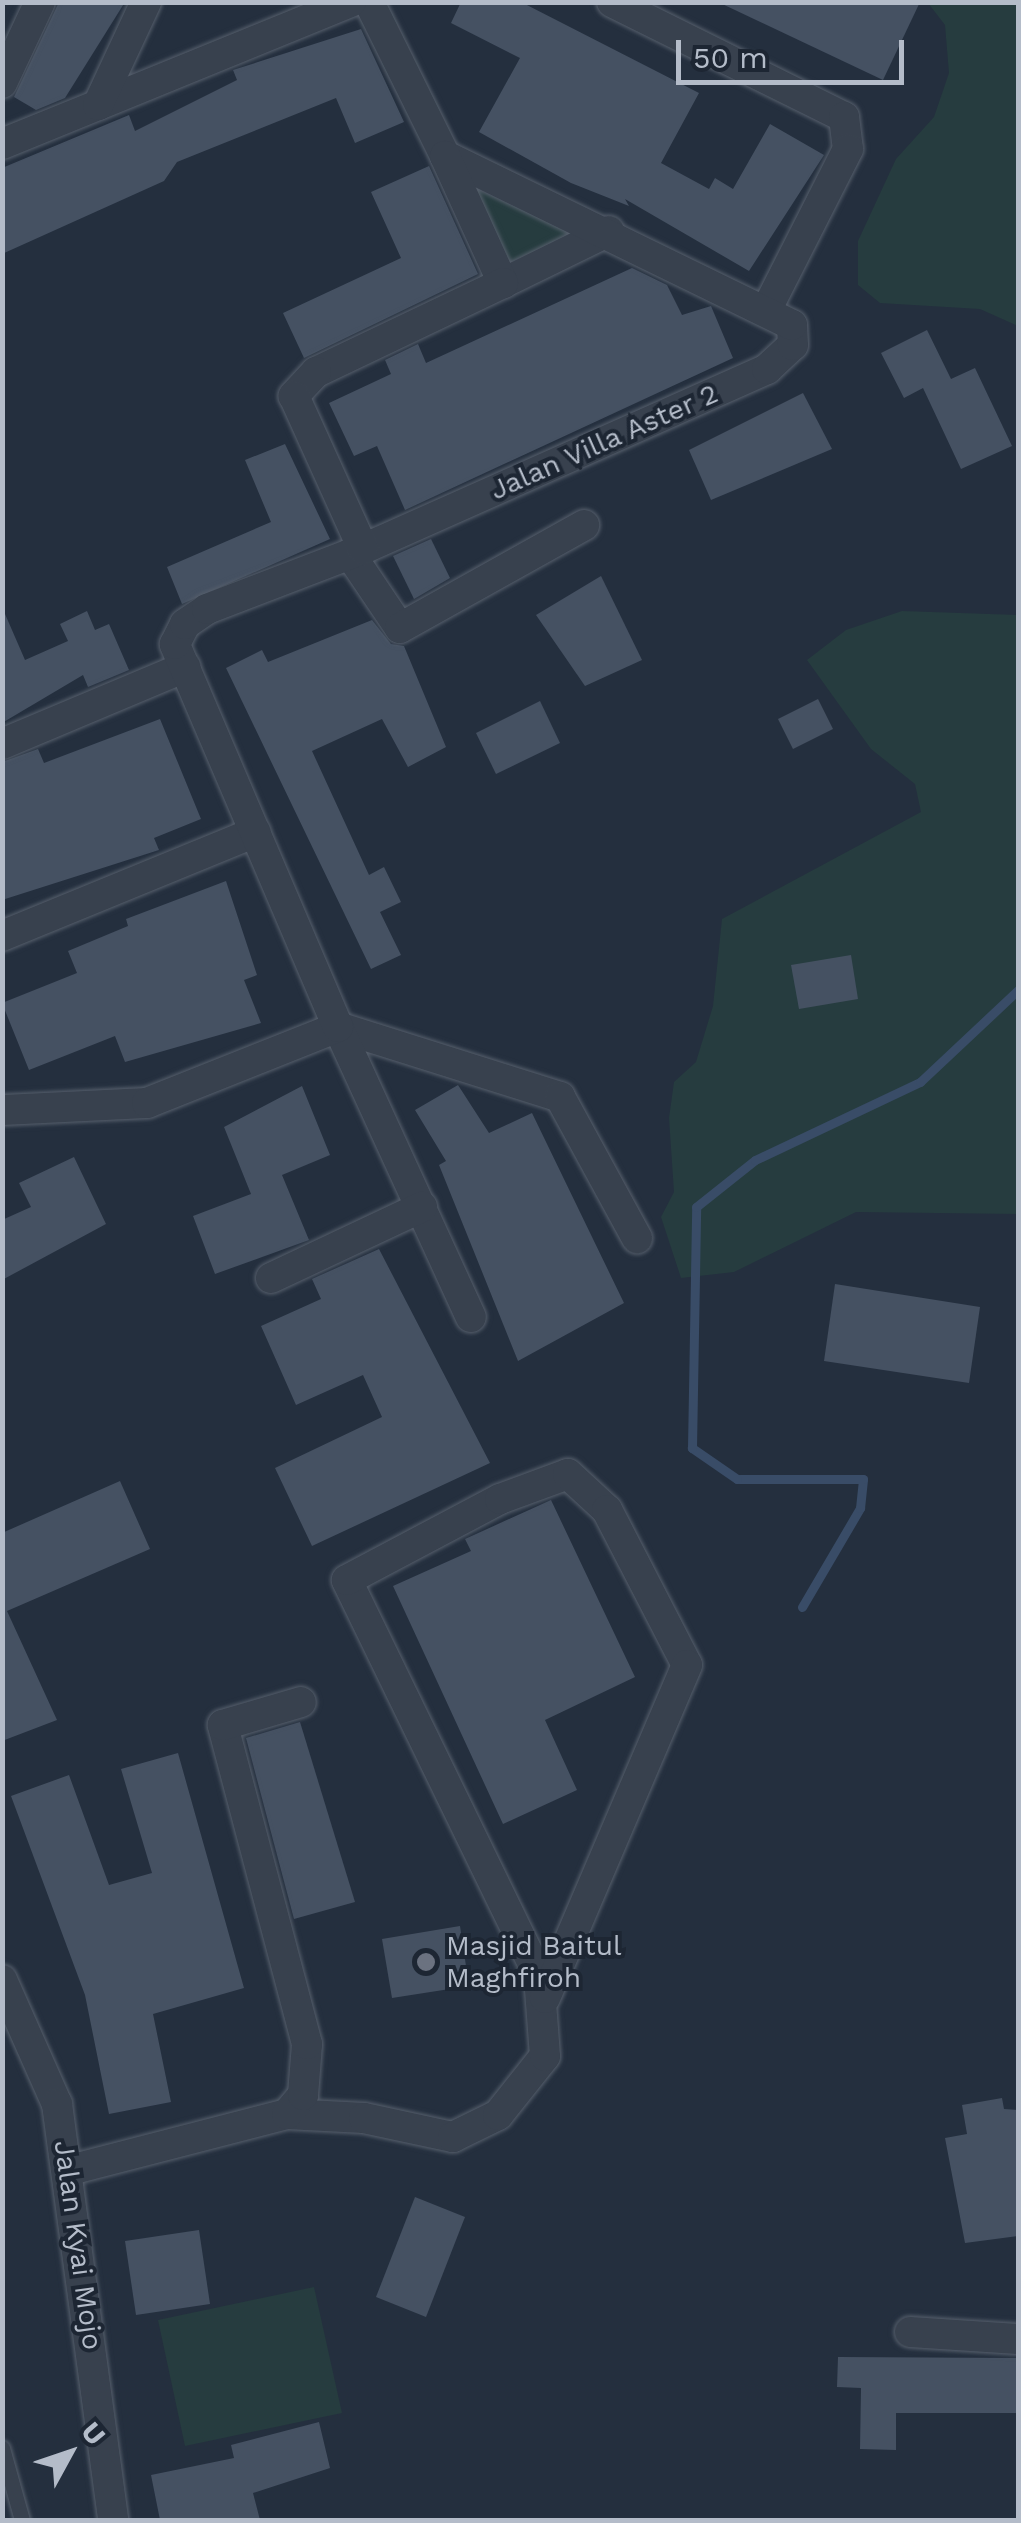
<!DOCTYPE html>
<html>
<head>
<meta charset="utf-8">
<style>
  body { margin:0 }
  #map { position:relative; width:1021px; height:2523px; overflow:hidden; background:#242f3e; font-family:"Work Sans",sans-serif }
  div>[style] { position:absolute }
  .green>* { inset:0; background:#263c3f }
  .stream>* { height:9px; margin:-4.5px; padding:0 4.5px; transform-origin:4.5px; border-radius:4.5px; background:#394c67 }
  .building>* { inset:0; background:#455162 }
  .roads { filter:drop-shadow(0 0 2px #565f6c) drop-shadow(0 0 2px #565f6c) }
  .lane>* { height:15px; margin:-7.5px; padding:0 7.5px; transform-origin:7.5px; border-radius:7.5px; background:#38414e }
  .street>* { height:30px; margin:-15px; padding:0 15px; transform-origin:15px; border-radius:15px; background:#38414e }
  .dots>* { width:28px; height:28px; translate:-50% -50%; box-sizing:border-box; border:5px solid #1d2633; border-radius:50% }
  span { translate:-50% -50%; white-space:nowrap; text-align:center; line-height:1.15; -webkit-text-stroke:8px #1d2633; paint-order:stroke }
  .street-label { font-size:28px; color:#b4bcc9 }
  .poi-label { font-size:28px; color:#b4bcc9 }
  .left { translate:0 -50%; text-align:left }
  .frame { position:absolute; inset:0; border:5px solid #b4bcc9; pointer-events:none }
  .north { position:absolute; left:20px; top:2403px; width:100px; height:100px; -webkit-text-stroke:8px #1d2633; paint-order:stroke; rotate:50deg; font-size:28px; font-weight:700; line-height:40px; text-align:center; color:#b4bcc9 }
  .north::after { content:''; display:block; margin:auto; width:35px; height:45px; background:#b4bcc9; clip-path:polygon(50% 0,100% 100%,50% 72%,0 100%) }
  .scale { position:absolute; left:676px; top:40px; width:228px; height:45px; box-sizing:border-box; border:5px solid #b4bcc9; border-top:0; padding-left:12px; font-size:30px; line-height:35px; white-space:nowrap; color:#b4bcc9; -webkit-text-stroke:8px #1d2633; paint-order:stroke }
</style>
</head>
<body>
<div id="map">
  <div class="green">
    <i style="clip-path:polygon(928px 3px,1018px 3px,1018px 326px,980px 309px,880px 303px,858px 285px,858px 241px,896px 159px,934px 117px,949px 73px,945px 25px)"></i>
    <i style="clip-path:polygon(475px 188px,577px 235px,505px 264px)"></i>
    <i style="clip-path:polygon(902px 611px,1018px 615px,1018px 1214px,856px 1212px,734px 1272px,681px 1278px,661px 1217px,674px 1192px,669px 1118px,674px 1082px,696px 1062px,713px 1006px,722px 919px,921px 812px,915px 784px,871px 749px,807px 660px,846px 630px)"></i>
    <i style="clip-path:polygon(314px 2287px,342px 2413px,185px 2446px,158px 2320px)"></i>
  </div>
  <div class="stream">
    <i style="left:802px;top:1607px;width:115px;rotate:-59.6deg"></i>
    <i style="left:860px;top:1508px;width:29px;rotate:-84deg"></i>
    <i style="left:863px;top:1479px;width:126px;rotate:180deg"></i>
    <i style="left:737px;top:1479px;width:55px;rotate:-145.4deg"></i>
    <i style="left:692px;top:1448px;width:241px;rotate:-89deg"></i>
    <i style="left:696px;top:1207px;width:75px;rotate:-38.5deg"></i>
    <i style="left:755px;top:1160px;width:183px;rotate:-25.3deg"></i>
    <i style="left:920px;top:1082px;width:134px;rotate:-43.2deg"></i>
  </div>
  <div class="building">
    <i style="clip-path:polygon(59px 2px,125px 2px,65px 98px,36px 110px,14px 97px)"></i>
    <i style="clip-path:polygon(461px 2px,521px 2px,699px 93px,661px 163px,709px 189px,715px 178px,733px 189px,770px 124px,824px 155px,749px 271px,625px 199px,629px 206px,571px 183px,479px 132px,520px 58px,451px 23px)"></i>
    <i style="clip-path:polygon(718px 2px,920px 2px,883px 80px)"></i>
    <i style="clip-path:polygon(361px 29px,404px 122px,355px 143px,336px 98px,177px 162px,164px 181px,2px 254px,2px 168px,129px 115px,135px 131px,237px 80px,233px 70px)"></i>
    <i style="clip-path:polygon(429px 166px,478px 274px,304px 358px,283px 313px,401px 258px,371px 192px)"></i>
    <i style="clip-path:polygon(632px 268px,667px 285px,682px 315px,711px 306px,733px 358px,405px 510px,377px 446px,354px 456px,329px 403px,391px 374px,385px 360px,418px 344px,426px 363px)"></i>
    <i style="clip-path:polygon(927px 330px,951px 379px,975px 368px,1012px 446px,961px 469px,923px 388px,904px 398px,881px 353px)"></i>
    <i style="clip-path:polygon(803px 393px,832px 449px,711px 500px,689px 450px)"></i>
    <i style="clip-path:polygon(285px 444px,330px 539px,182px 604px,167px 567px,271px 522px,245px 460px)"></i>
    <i style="clip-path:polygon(431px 539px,450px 578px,414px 599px,393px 556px)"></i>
    <i style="clip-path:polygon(601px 576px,642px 660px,585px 686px,536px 615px)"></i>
    <i style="clip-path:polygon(2px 607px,25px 660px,68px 641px,60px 624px,87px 611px,95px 630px,109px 624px,129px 670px,88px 687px,83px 675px,2px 723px)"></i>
    <i style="clip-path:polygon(372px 620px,391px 644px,404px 646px,446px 747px,408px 767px,382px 719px,312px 751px,369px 875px,384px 867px,401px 902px,380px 912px,401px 955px,371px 969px,226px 668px,262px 650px,268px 662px)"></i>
    <i style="clip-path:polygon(818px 699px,833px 729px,793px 749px,778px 719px)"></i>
    <i style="clip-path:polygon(540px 701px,560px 743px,496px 774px,476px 733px)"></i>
    <i style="clip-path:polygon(160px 719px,201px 819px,154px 838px,159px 850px,2px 900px,2px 762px,38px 749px,44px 763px)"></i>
    <i style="clip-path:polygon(226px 881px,257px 975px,244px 980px,261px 1023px,125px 1062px,115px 1036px,29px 1070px,2px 1003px,77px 973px,68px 951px,128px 926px,126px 919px)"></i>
    <i style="clip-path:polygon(851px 955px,858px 999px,799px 1009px,791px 965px)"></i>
    <i style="clip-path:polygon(458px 1085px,489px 1133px,532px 1113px,624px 1303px,518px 1361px,439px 1165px,446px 1161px,415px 1110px)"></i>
    <i style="clip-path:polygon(302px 1086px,330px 1155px,282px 1175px,309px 1240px,215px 1274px,193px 1216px,251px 1194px,224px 1127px)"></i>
    <i style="clip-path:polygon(74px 1157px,106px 1224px,2px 1280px,2px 1220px,31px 1207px,19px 1183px)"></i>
    <i style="clip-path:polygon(379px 1249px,490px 1463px,312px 1546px,275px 1468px,382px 1417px,363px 1375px,296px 1405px,261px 1326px,321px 1299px,312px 1279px)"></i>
    <i style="clip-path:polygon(835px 1284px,980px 1307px,969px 1383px,824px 1361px)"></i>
    <i style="clip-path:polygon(120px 1481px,150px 1549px,7px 1611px,57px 1720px,2px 1741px,2px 1533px)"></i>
    <i style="clip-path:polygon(551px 1500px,635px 1677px,545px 1720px,577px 1790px,503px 1824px,393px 1586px,471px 1551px,465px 1539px)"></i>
    <i style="clip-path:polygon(300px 1722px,355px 1902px,294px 1919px,246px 1738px)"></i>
    <i style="clip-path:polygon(178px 1753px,244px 1988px,153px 2014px,171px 2102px,109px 2114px,85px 1995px,11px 1796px,69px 1775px,109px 1885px,152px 1873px,121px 1769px)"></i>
    <i style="clip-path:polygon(460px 1926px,469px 1986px,392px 1998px,382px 1939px)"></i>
    <i style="clip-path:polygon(1002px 2098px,1004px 2109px,1018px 2110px,1018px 2236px,965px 2243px,945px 2138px,967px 2134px,962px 2105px)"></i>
    <i style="clip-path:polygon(415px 2197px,465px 2217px,426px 2317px,376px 2297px)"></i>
    <i style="clip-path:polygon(199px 2230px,210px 2304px,136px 2315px,125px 2241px)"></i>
    <i style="clip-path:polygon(838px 2357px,1018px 2358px,1018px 2413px,896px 2413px,896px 2450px,860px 2449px,861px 2388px,837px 2387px)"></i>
    <i style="clip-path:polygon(319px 2422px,330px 2468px,253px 2493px,260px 2520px,160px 2520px,151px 2475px,234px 2458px,231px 2445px)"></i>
  </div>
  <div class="roads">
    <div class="lane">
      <i style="left:2px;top:2448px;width:75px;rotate:74.5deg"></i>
    </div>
    <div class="street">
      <i style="left:369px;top:2px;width:172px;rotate:63.7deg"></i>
      <i style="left:612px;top:2px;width:259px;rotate:26.4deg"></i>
      <i style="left:844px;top:117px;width:32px;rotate:83deg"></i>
      <i style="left:848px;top:149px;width:177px;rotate:116.9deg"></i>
      <i style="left:2px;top:83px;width:89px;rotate:-64.9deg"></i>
      <i style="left:98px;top:105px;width:273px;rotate:-22.2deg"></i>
      <i style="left:2px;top:144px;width:104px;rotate:-22.1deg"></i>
      <i style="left:98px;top:105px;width:114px;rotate:-65deg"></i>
      <i style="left:503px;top:283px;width:118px;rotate:-26.1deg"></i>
      <i style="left:350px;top:554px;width:89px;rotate:56deg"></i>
      <i style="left:400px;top:628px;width:211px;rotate:-29.2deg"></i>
      <i style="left:2px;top:744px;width:199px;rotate:-22.8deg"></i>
      <i style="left:2px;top:936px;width:274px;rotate:-22.3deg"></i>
      <i style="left:338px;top:1027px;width:233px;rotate:17.5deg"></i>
      <i style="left:560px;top:1097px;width:161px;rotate:61.4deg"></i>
      <i style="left:338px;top:1027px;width:319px;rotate:65.4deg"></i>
      <i style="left:2px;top:1110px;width:145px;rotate:-2.8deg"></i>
      <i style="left:147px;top:1103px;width:206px;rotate:-21.7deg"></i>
      <i style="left:338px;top:1027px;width:416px;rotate:-113.1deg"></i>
      <i style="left:175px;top:644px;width:22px;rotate:-63deg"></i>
      <i style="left:185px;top:624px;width:27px;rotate:-34deg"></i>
      <i style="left:207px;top:609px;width:167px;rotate:-21deg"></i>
      <i style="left:363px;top:549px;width:442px;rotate:-24deg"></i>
      <i style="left:767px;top:369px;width:35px;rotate:-43deg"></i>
      <i style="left:793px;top:345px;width:20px;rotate:-93deg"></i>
      <i style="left:792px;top:325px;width:386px;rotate:-154deg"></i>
      <i style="left:445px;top:156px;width:140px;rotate:65.5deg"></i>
      <i style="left:503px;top:283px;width:207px;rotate:154.5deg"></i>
      <i style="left:316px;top:372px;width:33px;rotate:133deg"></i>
      <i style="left:294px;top:396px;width:168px;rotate:65.7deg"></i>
      <i style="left:271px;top:1278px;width:167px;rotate:-25.2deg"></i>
      <i style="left:2px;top:1980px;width:136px;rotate:66.1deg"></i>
      <i style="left:57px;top:2104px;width:420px;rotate:82.3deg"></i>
      <i style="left:287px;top:2114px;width:77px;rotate:3deg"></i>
      <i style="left:364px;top:2118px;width:91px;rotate:12.1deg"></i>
      <i style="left:453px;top:2137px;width:50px;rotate:-26.1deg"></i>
      <i style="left:498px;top:2115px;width:75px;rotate:-51.5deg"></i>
      <i style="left:545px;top:2056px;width:80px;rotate:-94.3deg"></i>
      <i style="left:539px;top:1976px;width:440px;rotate:-115.9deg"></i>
      <i style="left:347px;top:1580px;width:173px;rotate:-27.9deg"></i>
      <i style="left:500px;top:1499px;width:72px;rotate:-20.2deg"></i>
      <i style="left:568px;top:1474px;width:53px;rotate:42.7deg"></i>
      <i style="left:607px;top:1510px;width:174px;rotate:62.7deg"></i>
      <i style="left:687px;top:1665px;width:362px;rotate:113.1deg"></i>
      <i style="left:70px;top:2170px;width:224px;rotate:-14.5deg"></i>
      <i style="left:287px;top:2114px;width:25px;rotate:-50deg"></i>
      <i style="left:303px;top:2095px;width:51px;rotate:-85.5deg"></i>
      <i style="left:307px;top:2044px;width:330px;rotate:-104.8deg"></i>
      <i style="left:223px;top:1725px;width:81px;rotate:-16.4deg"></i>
      <i style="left:910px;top:2332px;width:108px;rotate:3.7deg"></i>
    </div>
  </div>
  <div class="dots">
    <i style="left:426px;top:1962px;background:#6b7280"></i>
  </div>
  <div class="street-label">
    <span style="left:604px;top:442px;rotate:-24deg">Jalan Villa Aster 2</span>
    <span style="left:78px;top:2245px;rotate:82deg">Jalan Kyai Mojo</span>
  </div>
  <div class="poi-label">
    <span class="left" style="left:446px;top:1962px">Masjid Baitul<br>Maghfiroh</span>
  </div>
  <div class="frame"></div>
  <div class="north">U</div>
  <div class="scale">50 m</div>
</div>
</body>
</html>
